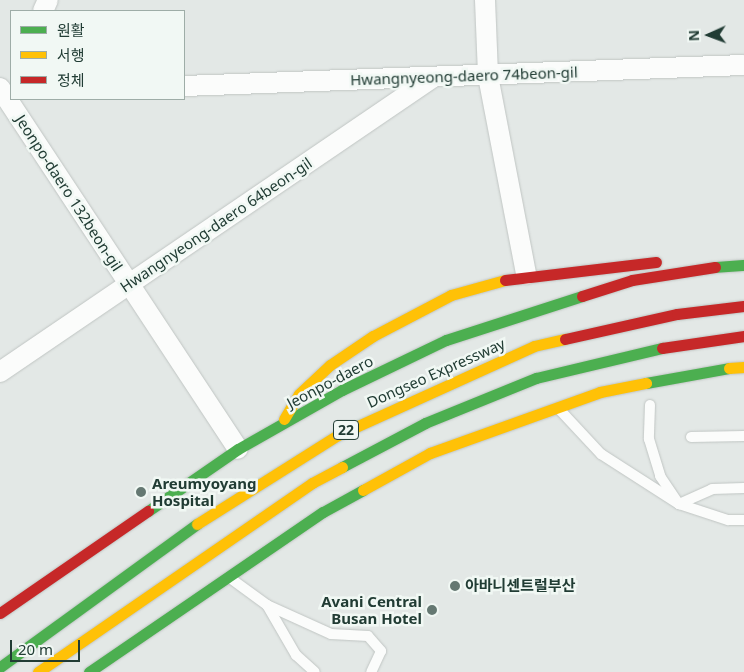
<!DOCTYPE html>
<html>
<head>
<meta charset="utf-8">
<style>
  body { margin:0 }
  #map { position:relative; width:744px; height:672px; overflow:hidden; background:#e3e8e6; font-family:"Noto Sans","Noto Sans KR",sans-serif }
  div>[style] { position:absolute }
  .roads { filter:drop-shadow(0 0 1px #c0c5c3) drop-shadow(0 0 1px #c0c5c3) }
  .lane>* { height:10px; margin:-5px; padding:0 5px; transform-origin:5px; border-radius:5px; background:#fbfcfb }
  .street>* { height:20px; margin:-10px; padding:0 10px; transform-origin:10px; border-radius:10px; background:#fbfcfb }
  .fast>* { height:11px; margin:-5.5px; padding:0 5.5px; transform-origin:5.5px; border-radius:5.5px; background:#4caf50 }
  .slow>* { height:11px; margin:-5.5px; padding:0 5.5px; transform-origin:5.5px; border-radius:5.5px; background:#ffc107 }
  .jam>* { height:11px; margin:-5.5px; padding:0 5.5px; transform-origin:5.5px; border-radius:5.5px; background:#c62828 }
  .bridges { filter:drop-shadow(0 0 1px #bcc5c2) drop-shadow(0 0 1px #bcc5c2) }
  .fast-bridge>* { height:11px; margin:-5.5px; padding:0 5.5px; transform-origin:5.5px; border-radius:5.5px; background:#4caf50 }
  .slow-bridge>* { height:11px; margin:-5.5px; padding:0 5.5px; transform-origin:5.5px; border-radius:5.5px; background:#ffc107 }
  .jam-bridge>* { height:11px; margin:-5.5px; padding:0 5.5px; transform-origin:5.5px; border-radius:5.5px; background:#c62828 }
  .dots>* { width:14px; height:14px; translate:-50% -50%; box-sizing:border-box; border:2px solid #f1f8f4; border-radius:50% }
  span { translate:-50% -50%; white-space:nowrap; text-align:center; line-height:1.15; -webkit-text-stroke:5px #f1f8f4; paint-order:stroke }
  .shield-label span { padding:1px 4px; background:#f1f8f4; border:1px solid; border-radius:4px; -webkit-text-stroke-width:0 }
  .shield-label { font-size:14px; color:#213c34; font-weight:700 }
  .street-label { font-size:15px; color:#213c34 }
  .poi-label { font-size:15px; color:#213c34; font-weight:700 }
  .left { translate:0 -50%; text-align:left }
  .right { translate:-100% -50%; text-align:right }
  .legend { position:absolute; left:10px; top:10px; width:175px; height:90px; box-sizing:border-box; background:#f1f8f4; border:1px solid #9eada7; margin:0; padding:6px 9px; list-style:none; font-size:15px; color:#213c34 }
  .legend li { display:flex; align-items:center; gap:10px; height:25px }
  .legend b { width:25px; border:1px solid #9eada7 }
  .north { position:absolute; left:684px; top:10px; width:50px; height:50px; -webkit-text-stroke:4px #f1f8f4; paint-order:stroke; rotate:268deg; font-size:14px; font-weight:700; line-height:20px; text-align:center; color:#213c34 }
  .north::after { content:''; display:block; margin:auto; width:18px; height:22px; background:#213c34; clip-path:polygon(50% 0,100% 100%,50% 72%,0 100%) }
  .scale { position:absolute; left:10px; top:640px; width:70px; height:22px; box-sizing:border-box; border:2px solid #213c34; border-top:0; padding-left:6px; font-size:15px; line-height:18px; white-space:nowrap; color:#213c34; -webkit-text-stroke:4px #f1f8f4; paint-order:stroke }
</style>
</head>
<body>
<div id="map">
  <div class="roads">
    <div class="lane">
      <i style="left:650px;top:405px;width:34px;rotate:92deg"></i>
      <i style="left:649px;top:439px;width:39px;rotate:73deg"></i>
      <i style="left:660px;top:476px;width:34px;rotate:56deg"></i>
      <i style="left:679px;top:504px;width:36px;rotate:-24deg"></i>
      <i style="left:712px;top:489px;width:32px;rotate:-2deg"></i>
      <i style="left:559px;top:409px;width:62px;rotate:47deg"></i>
      <i style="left:601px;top:454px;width:93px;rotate:32.7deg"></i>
      <i style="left:679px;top:504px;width:52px;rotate:18.1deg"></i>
      <i style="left:728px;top:520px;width:16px"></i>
      <i style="left:691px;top:437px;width:53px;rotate:-1.1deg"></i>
      <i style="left:230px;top:578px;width:46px;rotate:36.1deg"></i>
      <i style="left:267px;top:605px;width:70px;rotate:24.4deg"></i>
      <i style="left:331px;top:634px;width:37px;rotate:3deg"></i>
      <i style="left:368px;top:636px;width:20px;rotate:49deg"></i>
      <i style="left:381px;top:651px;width:23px;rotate:115deg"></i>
      <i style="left:267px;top:605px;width:58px;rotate:59.9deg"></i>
      <i style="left:296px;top:655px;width:25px;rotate:42deg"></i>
    </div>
    <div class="street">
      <i style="left:485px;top:0;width:76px;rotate:87.7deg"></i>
      <i style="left:488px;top:76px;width:202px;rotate:79.1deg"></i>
      <i style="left:43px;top:11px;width:12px;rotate:-66deg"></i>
      <i style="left:184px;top:86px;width:560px;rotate:-2.15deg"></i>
      <i style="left:0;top:88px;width:432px;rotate:56.6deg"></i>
      <i style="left:0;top:372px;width:523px;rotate:-34.24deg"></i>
    </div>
    <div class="fast">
      <i style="left:715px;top:267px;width:29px;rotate:-4deg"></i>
      <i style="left:646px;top:383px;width:84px;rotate:-10.2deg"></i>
      <i style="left:342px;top:467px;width:94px;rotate:-27.9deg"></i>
      <i style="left:425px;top:423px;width:120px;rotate:-22.1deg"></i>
      <i style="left:536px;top:378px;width:130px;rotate:-13.4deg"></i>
      <i style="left:148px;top:511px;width:109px;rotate:-34.6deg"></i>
      <i style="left:238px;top:449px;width:120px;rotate:-29.6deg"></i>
      <i style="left:342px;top:390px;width:115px;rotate:-25.7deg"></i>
      <i style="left:446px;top:340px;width:143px;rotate:-17.9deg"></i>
      <i style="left:89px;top:672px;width:283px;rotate:-34.4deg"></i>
      <i style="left:323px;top:512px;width:46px;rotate:-28.8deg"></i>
    </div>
    <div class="slow">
      <i style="left:729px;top:368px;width:15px;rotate:-4deg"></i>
      <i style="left:284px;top:419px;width:29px;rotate:-59deg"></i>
      <i style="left:299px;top:394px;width:42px;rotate:-43.1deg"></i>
      <i style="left:330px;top:365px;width:52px;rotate:-34deg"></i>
      <i style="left:373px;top:336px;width:88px;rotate:-27.7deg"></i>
      <i style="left:451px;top:295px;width:56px;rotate:-15.5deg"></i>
      <i style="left:363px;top:490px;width:77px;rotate:-28.9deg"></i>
      <i style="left:430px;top:453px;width:181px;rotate:-19.7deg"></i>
      <i style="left:600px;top:392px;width:47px;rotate:-11.1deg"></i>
      <i style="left:38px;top:672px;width:333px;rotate:-34.6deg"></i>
      <i style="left:312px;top:483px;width:34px;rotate:-28deg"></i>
    </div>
    <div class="jam">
      <i style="left:505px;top:280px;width:152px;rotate:-6.8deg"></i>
      <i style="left:582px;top:296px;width:52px;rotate:-17.7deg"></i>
      <i style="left:632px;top:280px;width:84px;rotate:-8.9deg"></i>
      <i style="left:662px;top:348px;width:83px;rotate:-8.3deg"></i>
      <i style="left:0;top:613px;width:180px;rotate:-34.6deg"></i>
    </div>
  </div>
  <div class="bridges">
    <div class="fast-bridge">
      <i style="left:0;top:667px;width:243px;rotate:-36deg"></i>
    </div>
    <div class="slow-bridge">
      <i style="left:197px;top:524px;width:167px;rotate:-32.3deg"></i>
      <i style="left:338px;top:435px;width:215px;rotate:-24.4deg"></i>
      <i style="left:534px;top:346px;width:32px;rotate:-13deg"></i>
    </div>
    <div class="jam-bridge">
      <i style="left:565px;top:339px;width:115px;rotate:-12.6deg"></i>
      <i style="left:677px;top:314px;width:67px;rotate:-6.8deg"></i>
    </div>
  </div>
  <div class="dots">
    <i style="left:141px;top:492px;background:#657872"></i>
    <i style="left:455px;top:586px;background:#657872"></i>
    <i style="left:432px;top:610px;background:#657872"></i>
  </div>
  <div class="shield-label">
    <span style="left:346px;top:430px">22</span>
  </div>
  <div class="street-label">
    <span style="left:464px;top:76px;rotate:-2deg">Hwangnyeong-daero 74beon-gil</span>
    <span style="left:69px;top:193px;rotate:57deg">Jeonpo-daero 132beon-gil</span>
    <span style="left:216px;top:225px;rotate:-34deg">Hwangnyeong-daero 64beon-gil</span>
    <span style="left:436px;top:373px;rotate:-24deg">Dongseo Expressway</span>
    <span style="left:330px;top:382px;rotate:-28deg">Jeonpo-daero</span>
  </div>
  <div class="poi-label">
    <span class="left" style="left:152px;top:492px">Areumyoyang<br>Hospital</span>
    <span class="left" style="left:465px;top:586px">아바니센트럴부산</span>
    <span class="right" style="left:422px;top:610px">Avani Central<br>Busan Hotel</span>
  </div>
  <ul class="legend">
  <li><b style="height:6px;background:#4caf50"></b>원활</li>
  <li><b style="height:6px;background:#ffc107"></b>서행</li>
  <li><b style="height:6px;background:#c62828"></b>정체</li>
  </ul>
  <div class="north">N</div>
  <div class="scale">20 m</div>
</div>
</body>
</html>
